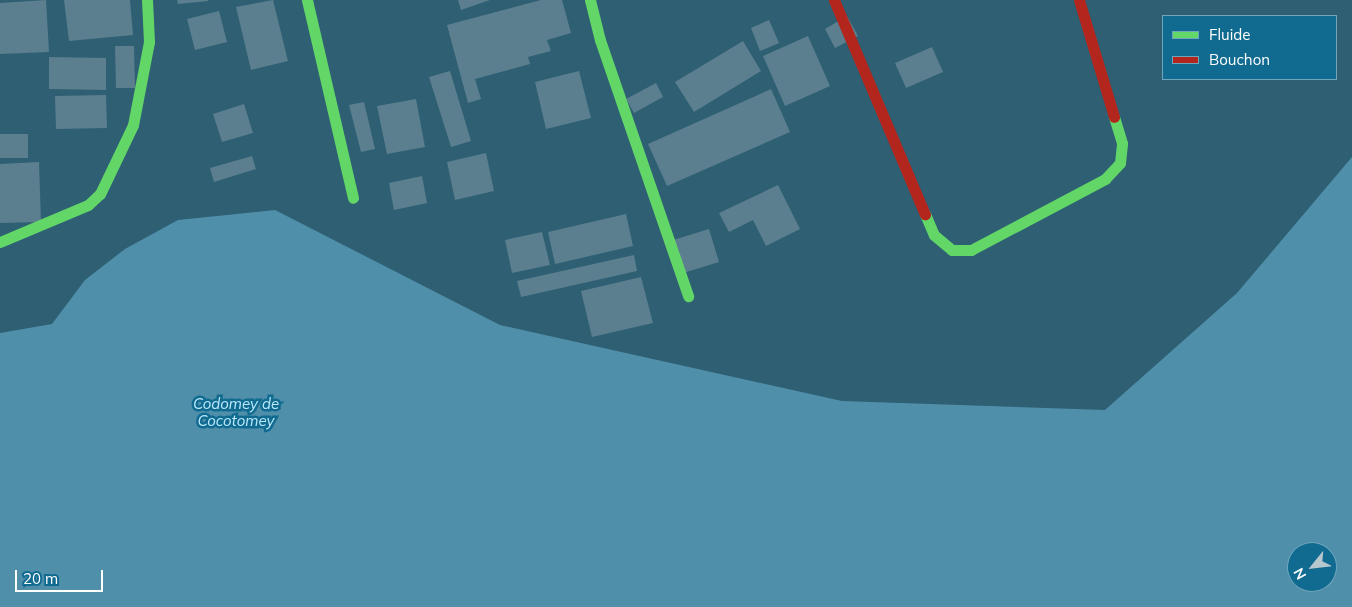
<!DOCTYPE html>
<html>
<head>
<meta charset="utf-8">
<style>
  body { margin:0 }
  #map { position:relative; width:1352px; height:607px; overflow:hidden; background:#2e5f73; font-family:Mulish,sans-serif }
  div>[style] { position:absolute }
  .water>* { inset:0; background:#508faa }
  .building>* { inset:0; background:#5b7f8e }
  .fast>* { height:11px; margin:-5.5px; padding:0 5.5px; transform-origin:5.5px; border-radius:5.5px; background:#63d668 }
  .jam>* { height:11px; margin:-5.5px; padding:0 5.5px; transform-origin:5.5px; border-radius:5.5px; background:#b3261e }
  span { translate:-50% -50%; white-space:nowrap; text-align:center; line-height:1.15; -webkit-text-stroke:5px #116b90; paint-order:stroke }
  .water-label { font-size:15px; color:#b9e9fb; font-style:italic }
  .legend { position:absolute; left:1162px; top:15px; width:175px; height:65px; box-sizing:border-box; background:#116b90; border:1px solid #70a6bc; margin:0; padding:6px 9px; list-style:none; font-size:15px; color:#fff }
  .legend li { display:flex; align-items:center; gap:10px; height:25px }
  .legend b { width:25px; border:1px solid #70a6bc }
  .north { position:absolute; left:1287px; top:542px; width:50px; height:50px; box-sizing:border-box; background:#116b90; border:1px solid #70a6bc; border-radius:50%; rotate:241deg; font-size:14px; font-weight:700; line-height:20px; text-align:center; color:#fff }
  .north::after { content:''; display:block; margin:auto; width:18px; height:22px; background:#b6c7ce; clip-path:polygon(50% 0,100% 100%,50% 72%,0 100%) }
  .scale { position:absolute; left:15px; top:570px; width:88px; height:22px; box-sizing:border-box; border:2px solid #fff; border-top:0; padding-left:6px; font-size:15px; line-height:18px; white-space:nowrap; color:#fff; -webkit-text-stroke:4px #116b90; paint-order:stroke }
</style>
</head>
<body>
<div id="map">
  <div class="water">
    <i style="clip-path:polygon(evenodd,1352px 157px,1352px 607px,0 607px,0 333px,52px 324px,85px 280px,125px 249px,178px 220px,275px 210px,500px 325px,842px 401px,1105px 410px,1237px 293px,1352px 157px,1297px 552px,1327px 552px,1327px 582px,1297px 582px,1297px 552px)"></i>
  </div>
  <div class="building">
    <i style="clip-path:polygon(46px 0,49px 52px,0 54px,0 3px)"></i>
    <i style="clip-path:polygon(64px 0,130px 0,133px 35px,69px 41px)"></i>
    <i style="clip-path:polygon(177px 0,208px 0,208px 1px,178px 4px)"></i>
    <i style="clip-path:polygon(273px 0,288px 61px,251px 70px,236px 7px)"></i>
    <i style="clip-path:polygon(458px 0,490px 0,461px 10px)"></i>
    <i style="clip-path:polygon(541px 0,562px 0,571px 33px,547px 40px,551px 51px,528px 57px,530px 64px,475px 79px,481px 99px,468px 103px,447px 25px)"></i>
    <i style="clip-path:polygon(219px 11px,227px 42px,195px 50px,187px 19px)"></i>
    <i style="clip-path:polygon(847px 16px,858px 36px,835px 48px,825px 29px)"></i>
    <i style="clip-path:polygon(769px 20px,779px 43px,760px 51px,751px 28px)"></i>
    <i style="clip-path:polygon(808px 36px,830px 86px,785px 106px,763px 56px)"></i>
    <i style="clip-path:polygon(743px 41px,761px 71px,694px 112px,675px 82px)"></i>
    <i style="clip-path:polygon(115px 46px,134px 46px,135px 88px,116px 88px)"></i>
    <i style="clip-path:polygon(932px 47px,943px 72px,906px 88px,895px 63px)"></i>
    <i style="clip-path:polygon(49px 57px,106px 58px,106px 90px,49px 89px)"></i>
    <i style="clip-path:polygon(450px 71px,471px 141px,451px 147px,429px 77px)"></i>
    <i style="clip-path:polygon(579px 71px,591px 118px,546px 129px,535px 82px)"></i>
    <i style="clip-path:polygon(656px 83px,663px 97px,634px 113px,626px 99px)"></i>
    <i style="clip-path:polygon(771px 89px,790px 132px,667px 186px,648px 144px)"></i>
    <i style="clip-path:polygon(106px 95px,107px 128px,56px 129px,55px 96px)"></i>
    <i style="clip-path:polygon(416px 99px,425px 147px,387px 154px,377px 106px)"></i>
    <i style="clip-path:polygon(364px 102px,375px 149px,361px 152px,349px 105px)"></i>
    <i style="clip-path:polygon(244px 104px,253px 133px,222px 142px,213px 114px)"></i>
    <i style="clip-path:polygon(0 134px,28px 134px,28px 158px,0 158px)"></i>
    <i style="clip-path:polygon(486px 153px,494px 191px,455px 200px,447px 162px)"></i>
    <i style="clip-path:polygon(252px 156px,256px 169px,214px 182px,210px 168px)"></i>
    <i style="clip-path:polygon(39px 162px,41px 222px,0 223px,0 164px)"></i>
    <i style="clip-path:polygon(422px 176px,427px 203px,394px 210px,389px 183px)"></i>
    <i style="clip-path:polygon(778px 185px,800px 229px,766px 246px,753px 220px,729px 232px,719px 213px)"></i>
    <i style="clip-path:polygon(626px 214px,633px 246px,555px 264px,548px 232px)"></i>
    <i style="clip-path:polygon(709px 229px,719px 262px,680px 274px,670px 241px)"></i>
    <i style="clip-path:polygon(542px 232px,550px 265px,512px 273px,505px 240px)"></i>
    <i style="clip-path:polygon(634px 255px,637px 271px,521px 297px,517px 281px)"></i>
    <i style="clip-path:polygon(641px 277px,653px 323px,592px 337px,581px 291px)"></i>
  </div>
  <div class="fast">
    <i style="left:307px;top:0;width:203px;rotate:76.9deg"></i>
    <i style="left:590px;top:0;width:41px;rotate:76deg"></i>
    <i style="left:600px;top:40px;width:271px;rotate:71deg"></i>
    <i style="left:925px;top:214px;width:23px;rotate:67deg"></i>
    <i style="left:934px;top:235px;width:23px;rotate:40deg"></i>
    <i style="left:952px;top:250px;width:19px"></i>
    <i style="left:971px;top:250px;width:152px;rotate:-27.9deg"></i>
    <i style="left:1105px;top:179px;width:22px;rotate:-47deg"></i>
    <i style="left:1120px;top:163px;width:20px;rotate:-84deg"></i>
    <i style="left:1122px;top:143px;width:27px;rotate:-107deg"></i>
    <i style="left:0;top:242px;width:95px;rotate:-22.8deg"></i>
    <i style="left:88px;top:205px;width:16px;rotate:-43deg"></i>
    <i style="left:100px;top:194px;width:76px;rotate:-64.4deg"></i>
    <i style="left:133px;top:125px;width:85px;rotate:-79.1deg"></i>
    <i style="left:149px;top:42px;width:42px;rotate:-92.7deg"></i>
  </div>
  <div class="jam">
    <i style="left:834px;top:0;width:233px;rotate:67deg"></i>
    <i style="left:1079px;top:0;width:122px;rotate:73.3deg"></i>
  </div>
  <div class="water-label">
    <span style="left:236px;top:412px">Codomey de<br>Cocotomey</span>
  </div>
  <ul class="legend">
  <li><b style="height:6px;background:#63d668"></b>Fluide</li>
  <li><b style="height:6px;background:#b3261e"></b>Bouchon</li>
  </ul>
  <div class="north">N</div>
  <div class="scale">20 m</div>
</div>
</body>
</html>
